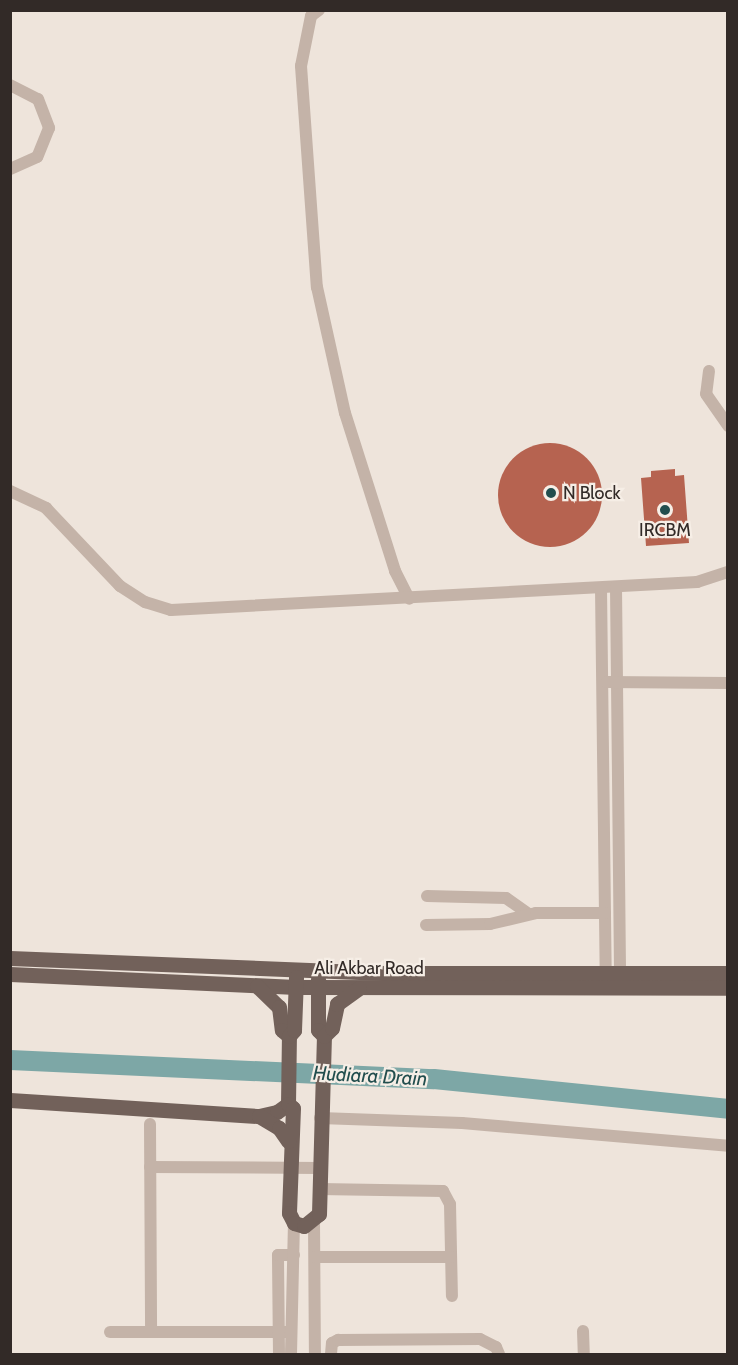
<!DOCTYPE html>
<html>
<head>
<meta charset="utf-8">
<style>
  body { margin:0 }
  #map { position:relative; width:738px; height:1365px; overflow:hidden; background:#eee4db; font-family:Cabin,sans-serif }
  div>[style] { position:absolute }
  .river>* { height:20px; margin:-10px; padding:0 10px; transform-origin:10px; border-radius:10px; background:#7da7a6 }
  .building>* { inset:0; background:#b66350 }
  .round { border-radius:50% }
  .minor>* { height:12px; margin:-6px; padding:0 6px; transform-origin:6px; border-radius:6px; background:#c4b3a8 }
  .major>* { height:15px; margin:-7.5px; padding:0 7.5px; transform-origin:7.5px; border-radius:7.5px; background:#72615a }
  .dots>* { width:16px; height:16px; translate:-50% -50%; box-sizing:border-box; border:3px solid #f6eee6; border-radius:50% }
  span { translate:-50% -50%; white-space:nowrap; text-align:center; line-height:1.15; -webkit-text-stroke:4.5px #f6eee6; paint-order:stroke }
  .poi-label { font-size:18px; color:#322a27 }
  .left { translate:0 -50%; text-align:left }
  .street-label { font-size:18px; color:#322a27 }
  .water-label { font-size:20px; color:#224e4e; font-style:italic }
  .frame { position:absolute; inset:0; border:12px solid #322a27; pointer-events:none }
</style>
</head>
<body>
<div id="map">
  <div class="river">
    <i style="left:10px;top:1060px;width:424px;rotate:2.6deg"></i>
    <i style="left:434px;top:1079px;width:296px;rotate:5.8deg"></i>
  </div>
  <div class="building">
    <i class="round" style="left:498px;top:443px;width:104px;height:104px"></i>
    <i style="clip-path:polygon(675px 469px,675px 476px,684px 475px,689px 543px,646px 546px,641px 478px,651px 477px,651px 471px)"></i>
  </div>
  <div class="minor">
    <i style="left:319px;top:10px;width:10px;rotate:143deg"></i>
    <i style="left:311px;top:16px;width:51px;rotate:101.3deg"></i>
    <i style="left:301px;top:66px;width:222px;rotate:85.9deg"></i>
    <i style="left:317px;top:287px;width:129px;rotate:77.5deg"></i>
    <i style="left:345px;top:413px;width:166px;rotate:72.4deg"></i>
    <i style="left:395px;top:571px;width:31px;rotate:63deg"></i>
    <i style="left:10px;top:85px;width:31px;rotate:27deg"></i>
    <i style="left:38px;top:99px;width:31px;rotate:69deg"></i>
    <i style="left:49px;top:128px;width:31px;rotate:112deg"></i>
    <i style="left:37px;top:157px;width:30px;rotate:156deg"></i>
    <i style="left:709px;top:371px;width:23px;rotate:97deg"></i>
    <i style="left:706px;top:394px;width:39px;rotate:55deg"></i>
    <i style="left:10px;top:491px;width:40px;rotate:25deg"></i>
    <i style="left:46px;top:508px;width:108px;rotate:46.5deg"></i>
    <i style="left:120px;top:586px;width:30px;rotate:33deg"></i>
    <i style="left:145px;top:602px;width:27px;rotate:17deg"></i>
    <i style="left:171px;top:610px;width:527px;rotate:-3.05deg"></i>
    <i style="left:697px;top:582px;width:33px;rotate:-18deg"></i>
    <i style="left:616px;top:587px;width:385px;rotate:89.4deg"></i>
    <i style="left:601px;top:588px;width:384px;rotate:89.3deg"></i>
    <i style="left:607px;top:682px;width:121px;rotate:0.5deg"></i>
    <i style="left:427px;top:896px;width:79px;rotate:1.5deg"></i>
    <i style="left:506px;top:898px;width:28px;rotate:35deg"></i>
    <i style="left:426px;top:925px;width:64px;rotate:-0.9deg"></i>
    <i style="left:490px;top:924px;width:47px;rotate:-13.4deg"></i>
    <i style="left:536px;top:913px;width:69px"></i>
    <i style="left:320px;top:1118px;width:142px;rotate:2deg"></i>
    <i style="left:462px;top:1123px;width:267px;rotate:4.9deg"></i>
    <i style="left:150px;top:1124px;width:208px;rotate:89.7deg"></i>
    <i style="left:150px;top:1167px;width:169px;rotate:0.3deg"></i>
    <i style="left:319px;top:1189px;width:124px;rotate:0.9deg"></i>
    <i style="left:443px;top:1191px;width:15px;rotate:62deg"></i>
    <i style="left:450px;top:1204px;width:92px;rotate:88.8deg"></i>
    <i style="left:314px;top:1222px;width:132px;rotate:89.6deg"></i>
    <i style="left:315px;top:1257px;width:136px"></i>
    <i style="left:583px;top:1331px;width:23px;rotate:88deg"></i>
    <i style="left:110px;top:1332px;width:181px"></i>
    <i style="left:279px;top:1354px;width:99px;rotate:-90.6deg"></i>
    <i style="left:278px;top:1255px;width:16px"></i>
    <i style="left:291px;top:1354px;width:131px;rotate:-88.7deg"></i>
    <i style="left:331px;top:1354px;width:11px;rotate:-85deg"></i>
    <i style="left:332px;top:1343px;width:7px;rotate:-27deg"></i>
    <i style="left:338px;top:1340px;width:142px;rotate:-0.4deg"></i>
    <i style="left:480px;top:1339px;width:18px;rotate:27deg"></i>
    <i style="left:496px;top:1347px;width:8px;rotate:67deg"></i>
  </div>
  <div class="major">
    <i style="left:10px;top:958px;width:374px;rotate:2.3deg"></i>
    <i style="left:384px;top:973px;width:344px"></i>
    <i style="left:10px;top:974px;width:286px;rotate:2.6deg"></i>
    <i style="left:296px;top:987px;width:432px;rotate:0.1deg"></i>
    <i style="left:318px;top:979px;width:51px;rotate:90deg"></i>
    <i style="left:318px;top:1030px;width:8px;rotate:45deg"></i>
    <i style="left:257px;top:986px;width:30px;rotate:44deg"></i>
    <i style="left:279px;top:1007px;width:23px;rotate:83deg"></i>
    <i style="left:282px;top:1030px;width:9px;rotate:41deg"></i>
    <i style="left:10px;top:1100px;width:250px;rotate:3.7deg"></i>
    <i style="left:259px;top:1116px;width:18px;rotate:-13deg"></i>
    <i style="left:277px;top:1112px;width:14px;rotate:-36deg"></i>
    <i style="left:288px;top:1104px;width:68px;rotate:-89.2deg"></i>
    <i style="left:289px;top:1036px;width:8px;rotate:-50deg"></i>
    <i style="left:294px;top:1030px;width:53px;rotate:-87.8deg"></i>
    <i style="left:288px;top:1104px;width:6px;rotate:39deg"></i>
    <i style="left:293px;top:1108px;width:105px;rotate:92.2deg"></i>
    <i style="left:289px;top:1213px;width:11px;rotate:63deg"></i>
    <i style="left:294px;top:1223px;width:10px;rotate:17deg"></i>
    <i style="left:304px;top:1226px;width:19px;rotate:-39deg"></i>
    <i style="left:319px;top:1214px;width:178px;rotate:-88.4deg"></i>
    <i style="left:324px;top:1036px;width:11px;rotate:-45deg"></i>
    <i style="left:332px;top:1028px;width:25px;rotate:-78deg"></i>
    <i style="left:337px;top:1004px;width:27px;rotate:-36deg"></i>
    <i style="left:259px;top:1116px;width:23px;rotate:31deg"></i>
    <i style="left:279px;top:1128px;width:16px;rotate:55deg"></i>
  </div>
  <div class="dots">
    <i style="left:551px;top:493px;background:#224e4e"></i>
    <i style="left:665px;top:510px;background:#224e4e"></i>
  </div>
  <div class="poi-label">
    <span class="left" style="left:563px;top:493px">N Block</span>
    <span style="left:665px;top:530px">IRCBM</span>
  </div>
  <div class="street-label">
    <span style="left:369px;top:968px">Ali Akbar Road</span>
  </div>
  <div class="water-label">
    <span style="left:370px;top:1076px;rotate:3deg">Hudiara Drain</span>
  </div>
  <div class="frame"></div>
</div>
</body>
</html>
